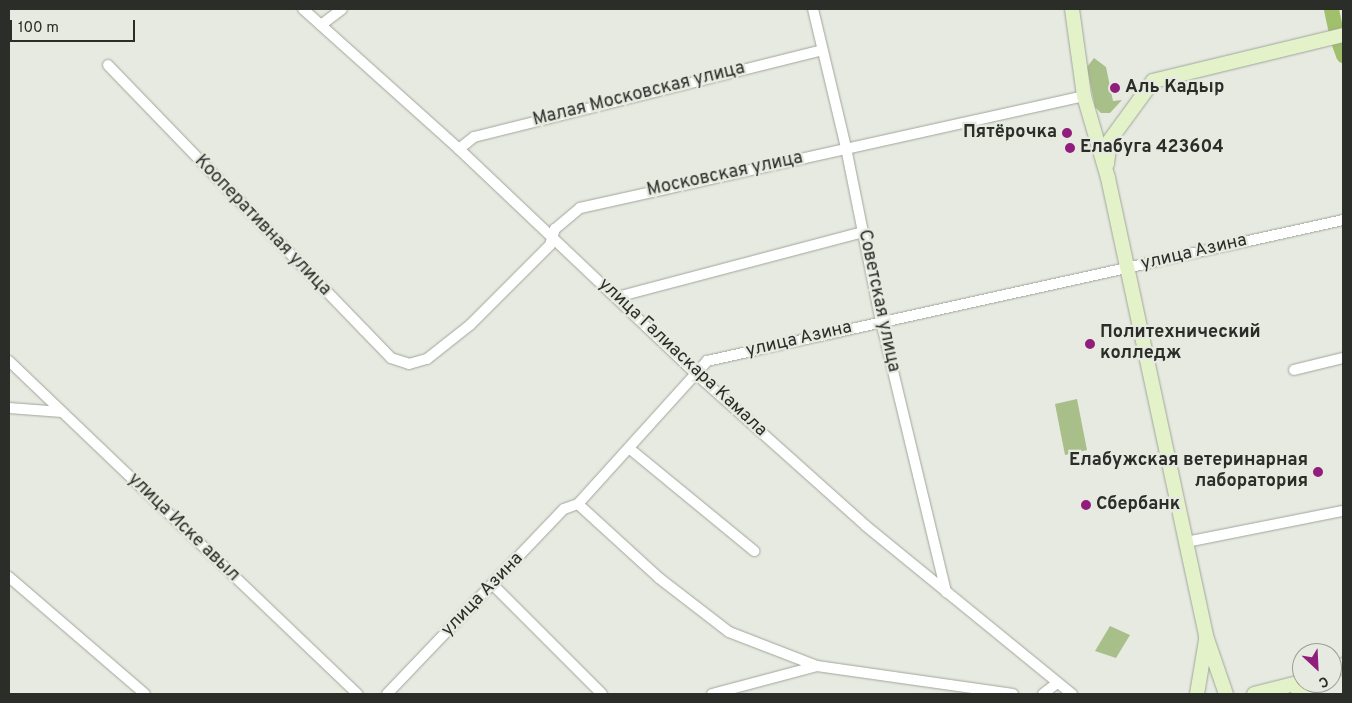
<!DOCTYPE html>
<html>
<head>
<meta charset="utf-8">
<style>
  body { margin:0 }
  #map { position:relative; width:1352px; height:703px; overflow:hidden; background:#e6eae0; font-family:Overpass,sans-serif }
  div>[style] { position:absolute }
  .green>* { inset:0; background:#a9bf8a }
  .river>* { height:15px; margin:-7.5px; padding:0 7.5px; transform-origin:7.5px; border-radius:7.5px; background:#a0c06c }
  .roads { filter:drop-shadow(0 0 1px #a1a59c) drop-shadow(0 0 1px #a1a59c) }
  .street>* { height:10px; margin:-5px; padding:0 5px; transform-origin:5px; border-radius:5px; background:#fff }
  .secondary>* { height:14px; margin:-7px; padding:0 7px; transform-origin:7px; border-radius:7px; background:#e4f2ca }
  .dots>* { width:14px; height:14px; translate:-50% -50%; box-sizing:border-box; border:2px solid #e6eae0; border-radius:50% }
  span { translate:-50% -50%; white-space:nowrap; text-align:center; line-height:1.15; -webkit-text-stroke:4.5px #e6eae0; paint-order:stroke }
  .poi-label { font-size:18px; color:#2b2d29; font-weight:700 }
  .left { translate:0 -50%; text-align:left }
  .right { translate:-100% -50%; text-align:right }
  .street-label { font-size:18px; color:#2b2d29 }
  .frame { position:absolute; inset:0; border:10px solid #2b2d29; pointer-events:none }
  .north { position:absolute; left:1292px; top:643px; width:50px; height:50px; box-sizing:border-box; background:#e6eae0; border:1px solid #9b9e97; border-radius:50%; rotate:155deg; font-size:14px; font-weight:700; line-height:20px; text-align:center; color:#2b2d29 }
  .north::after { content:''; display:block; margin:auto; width:18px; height:22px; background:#911d7d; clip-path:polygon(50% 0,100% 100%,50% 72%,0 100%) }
  .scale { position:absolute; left:10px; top:20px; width:125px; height:22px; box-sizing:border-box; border:2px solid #2b2d29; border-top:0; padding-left:6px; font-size:15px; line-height:18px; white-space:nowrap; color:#2b2d29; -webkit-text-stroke:4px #e6eae0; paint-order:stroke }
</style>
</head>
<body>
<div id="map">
  <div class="green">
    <i style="clip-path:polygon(1094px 58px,1106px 67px,1113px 101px,1122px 100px,1110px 113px,1101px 113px,1095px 107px,1087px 67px)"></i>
    <i style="clip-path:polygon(1077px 399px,1087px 450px,1065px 455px,1055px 404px)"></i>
    <i style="clip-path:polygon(1110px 626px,1130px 635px,1116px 658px,1095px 651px)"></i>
  </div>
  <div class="river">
    <i style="left:1331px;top:9px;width:24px;rotate:78deg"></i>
    <i style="left:1338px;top:41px;width:15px;rotate:70deg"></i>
  </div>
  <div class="roads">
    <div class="street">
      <i style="left:303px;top:9px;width:210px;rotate:41.9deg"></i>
      <i style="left:459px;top:149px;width:325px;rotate:43.5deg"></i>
      <i style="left:695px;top:373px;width:229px;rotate:41.8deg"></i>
      <i style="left:866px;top:526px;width:266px;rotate:39.2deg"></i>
      <i style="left:813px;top:9px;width:143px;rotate:76.6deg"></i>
      <i style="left:846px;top:148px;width:177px;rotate:78.6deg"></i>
      <i style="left:881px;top:321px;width:279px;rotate:76.5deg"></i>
      <i style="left:321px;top:25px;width:26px;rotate:-37deg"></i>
      <i style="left:108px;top:65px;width:368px;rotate:46deg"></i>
      <i style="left:364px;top:330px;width:39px;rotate:46deg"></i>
      <i style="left:391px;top:358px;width:19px;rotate:18deg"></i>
      <i style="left:409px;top:364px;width:19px;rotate:-16deg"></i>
      <i style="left:427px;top:359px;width:55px;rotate:-38.3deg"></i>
      <i style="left:470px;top:325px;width:113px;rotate:-45deg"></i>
      <i style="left:550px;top:245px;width:17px;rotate:-73deg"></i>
      <i style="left:555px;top:229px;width:33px;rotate:-40deg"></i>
      <i style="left:580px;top:208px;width:516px;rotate:-12.53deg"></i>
      <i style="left:459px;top:149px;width:19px;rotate:-39deg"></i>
      <i style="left:474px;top:137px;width:359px;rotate:-14deg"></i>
      <i style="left:617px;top:297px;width:254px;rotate:-14.8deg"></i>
      <i style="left:9px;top:361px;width:482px;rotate:43.7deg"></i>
      <i style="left:1294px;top:370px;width:50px;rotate:-13.8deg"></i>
      <i style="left:9px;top:408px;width:53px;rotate:4.3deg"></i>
      <i style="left:630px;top:449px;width:161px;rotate:39.4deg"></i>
      <i style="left:578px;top:504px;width:110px;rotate:42.4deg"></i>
      <i style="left:659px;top:578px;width:88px;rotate:37.6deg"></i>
      <i style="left:729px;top:632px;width:94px;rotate:21.1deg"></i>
      <i style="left:817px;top:666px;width:198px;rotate:8.1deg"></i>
      <i style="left:1186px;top:542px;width:160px;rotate:-11.2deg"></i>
      <i style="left:9px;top:577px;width:179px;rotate:40.7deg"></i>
      <i style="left:493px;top:585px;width:154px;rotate:45deg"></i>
      <i style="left:387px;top:694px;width:256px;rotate:-46.3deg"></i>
      <i style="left:564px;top:509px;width:15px;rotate:-20deg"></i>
      <i style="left:578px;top:504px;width:193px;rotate:-47.9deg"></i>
      <i style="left:707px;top:361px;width:651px;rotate:-12.5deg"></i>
      <i style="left:712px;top:694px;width:109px;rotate:-14.9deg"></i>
      <i style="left:1043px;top:694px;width:18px;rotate:-38deg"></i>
    </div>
    <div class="secondary">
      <i style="left:1072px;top:9px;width:88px;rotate:82.1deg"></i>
      <i style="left:1084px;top:96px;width:85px;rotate:73.7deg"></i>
      <i style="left:1108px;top:178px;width:468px;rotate:77.9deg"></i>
      <i style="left:1206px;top:636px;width:61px;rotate:71deg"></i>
      <i style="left:1107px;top:164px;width:24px;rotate:-83deg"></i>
      <i style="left:1110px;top:140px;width:73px;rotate:-53.9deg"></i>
      <i style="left:1153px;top:81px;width:195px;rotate:-13.6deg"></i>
      <i style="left:1332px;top:672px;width:13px;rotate:-32deg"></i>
      <i style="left:1197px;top:694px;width:55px;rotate:-80.5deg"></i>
      <i style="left:1254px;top:694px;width:49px;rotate:-14deg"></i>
      <i style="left:1298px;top:694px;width:20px;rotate:-33deg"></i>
    </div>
  </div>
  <div class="dots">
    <i style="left:1115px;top:88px;background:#911d7d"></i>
    <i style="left:1067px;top:133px;background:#911d7d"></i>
    <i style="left:1070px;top:148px;background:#911d7d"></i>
    <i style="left:1090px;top:344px;background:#911d7d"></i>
    <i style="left:1318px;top:472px;background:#911d7d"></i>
    <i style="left:1086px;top:505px;background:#911d7d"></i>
  </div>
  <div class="poi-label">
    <span class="left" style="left:1125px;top:88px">Аль Кадыр</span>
    <span class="right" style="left:1057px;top:133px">Пятёрочка</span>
    <span class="left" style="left:1080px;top:148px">Елабуга 423604</span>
    <span class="left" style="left:1100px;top:344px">Политехнический<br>колледж</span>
    <span class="right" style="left:1308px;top:472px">Елабужская ветеринарная<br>лаборатория</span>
    <span class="left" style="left:1096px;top:505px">Сбербанк</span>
  </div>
  <div class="street-label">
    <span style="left:639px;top:95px;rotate:-14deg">Малая Московская улица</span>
    <span style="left:725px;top:175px;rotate:-12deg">Московская улица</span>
    <span style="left:262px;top:226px;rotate:46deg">Кооперативная улица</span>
    <span style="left:1194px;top:253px;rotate:-13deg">улица Азина</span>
    <span style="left:878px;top:301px;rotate:78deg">Советская улица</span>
    <span style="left:799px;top:340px;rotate:-13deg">улица Азина</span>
    <span style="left:682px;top:358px;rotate:43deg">улица Галиаскара Камала</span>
    <span style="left:183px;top:528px;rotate:44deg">улица Иске авыл</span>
    <span style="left:483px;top:595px;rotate:-46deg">улица Азина</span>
  </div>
  <div class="frame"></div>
  <div class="north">С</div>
  <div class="scale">100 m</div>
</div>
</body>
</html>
